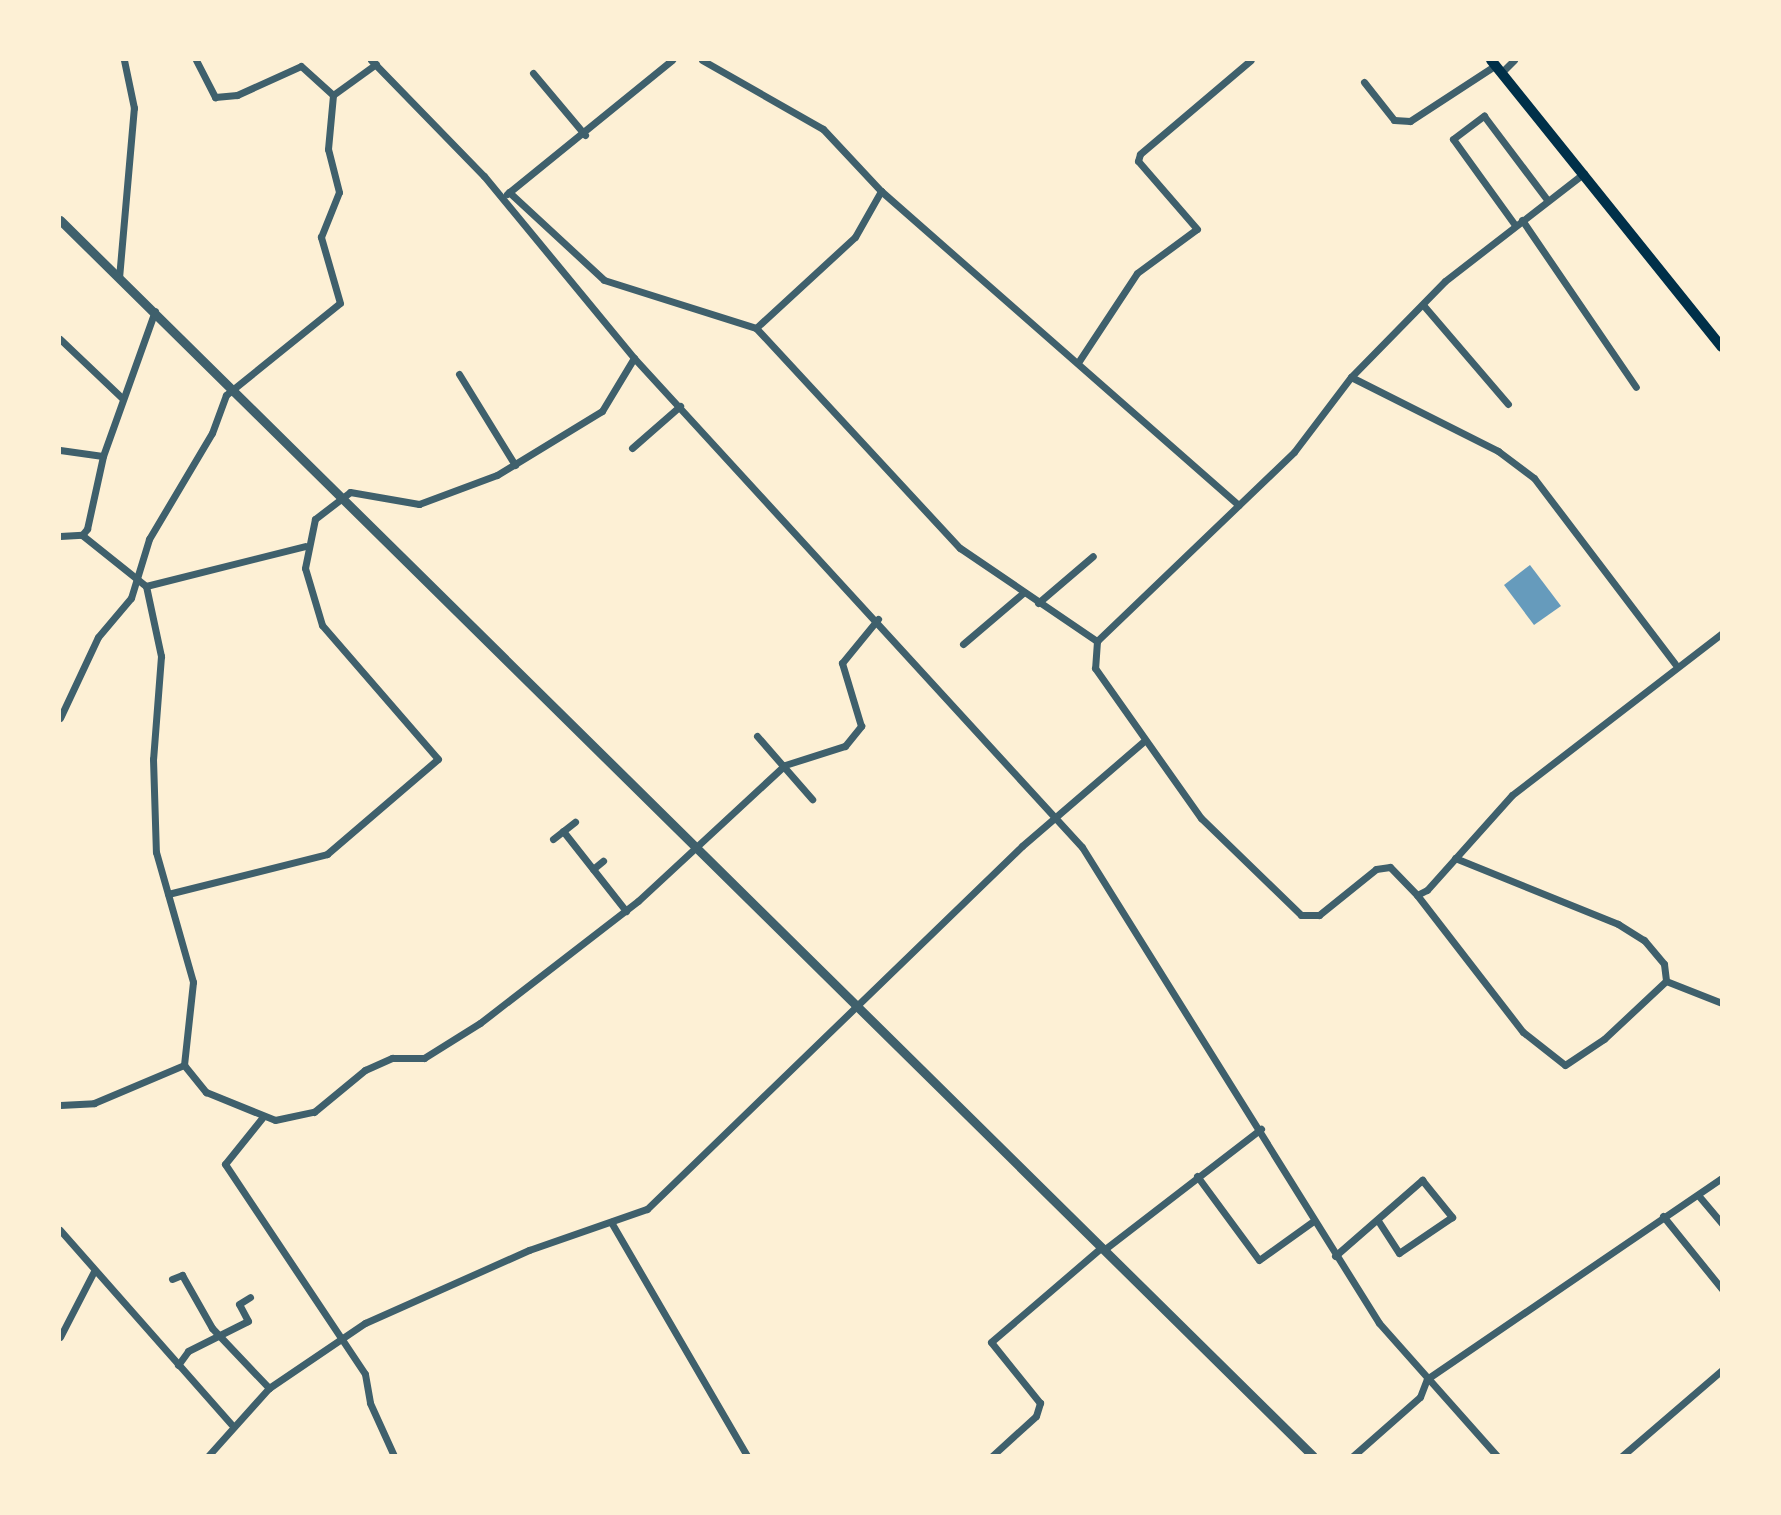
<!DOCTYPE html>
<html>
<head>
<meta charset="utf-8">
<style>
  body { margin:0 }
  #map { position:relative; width:1781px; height:1515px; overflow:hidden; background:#fdf0d5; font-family:Arial,sans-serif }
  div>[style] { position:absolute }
  .water>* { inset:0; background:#669bbc }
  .minor>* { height:7px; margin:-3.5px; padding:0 3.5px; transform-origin:3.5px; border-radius:3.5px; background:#3f606c }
  .tertiary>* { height:9px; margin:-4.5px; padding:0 4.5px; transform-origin:4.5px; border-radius:4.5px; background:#3f606c }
  .primary>* { height:10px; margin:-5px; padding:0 5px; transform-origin:5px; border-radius:5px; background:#003049 }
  span { translate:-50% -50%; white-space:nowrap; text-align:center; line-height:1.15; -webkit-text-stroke:7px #fdf0d5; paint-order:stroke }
  .frame { position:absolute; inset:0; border:61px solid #fdf0d5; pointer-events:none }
</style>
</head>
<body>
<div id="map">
  <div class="water">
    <i style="clip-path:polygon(1530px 565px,1561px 606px,1534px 625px,1504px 585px)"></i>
  </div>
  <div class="minor">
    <i style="left:196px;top:60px;width:42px;rotate:62.8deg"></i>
    <i style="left:215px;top:97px;width:22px;rotate:-5deg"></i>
    <i style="left:237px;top:95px;width:70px;rotate:-24.4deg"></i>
    <i style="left:301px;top:66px;width:43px;rotate:42.2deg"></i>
    <i style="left:371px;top:60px;width:162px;rotate:45.8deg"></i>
    <i style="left:484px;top:176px;width:236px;rotate:50.5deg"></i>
    <i style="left:634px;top:358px;width:663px;rotate:47.51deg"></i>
    <i style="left:1082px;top:847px;width:561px;rotate:58.04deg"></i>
    <i style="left:1379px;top:1323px;width:178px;rotate:48.4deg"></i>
    <i style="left:702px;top:60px;width:139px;rotate:29.7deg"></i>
    <i style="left:823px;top:129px;width:85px;rotate:46.9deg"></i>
    <i style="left:881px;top:191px;width:476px;rotate:41.3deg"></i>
    <i style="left:1502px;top:72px;width:17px;rotate:-45deg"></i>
    <i style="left:533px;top:73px;width:81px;rotate:50deg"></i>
    <i style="left:1364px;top:82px;width:48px;rotate:51.7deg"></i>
    <i style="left:1394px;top:120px;width:16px;rotate:4deg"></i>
    <i style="left:1410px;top:121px;width:103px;rotate:-33.1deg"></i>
    <i style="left:509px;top:192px;width:129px;rotate:42.8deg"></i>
    <i style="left:604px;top:280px;width:159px;rotate:17.5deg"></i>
    <i style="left:756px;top:328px;width:300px;rotate:47.2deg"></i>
    <i style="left:960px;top:548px;width:166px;rotate:34.2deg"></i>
    <i style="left:1097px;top:641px;width:27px;rotate:94deg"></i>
    <i style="left:1095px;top:668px;width:184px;rotate:54.8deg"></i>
    <i style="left:1201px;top:818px;width:139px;rotate:44.1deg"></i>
    <i style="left:1301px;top:915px;width:18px"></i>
    <i style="left:1319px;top:915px;width:73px;rotate:-38.9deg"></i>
    <i style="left:1376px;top:869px;width:14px;rotate:-8deg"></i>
    <i style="left:1390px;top:867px;width:39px;rotate:46deg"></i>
    <i style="left:1417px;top:895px;width:11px;rotate:-27deg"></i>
    <i style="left:1427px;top:890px;width:127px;rotate:-48.2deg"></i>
    <i style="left:1512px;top:795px;width:265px;rotate:-37.6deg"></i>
    <i style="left:507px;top:194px;width:213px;rotate:-39.1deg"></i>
    <i style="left:1522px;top:220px;width:202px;rotate:55.7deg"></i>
    <i style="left:1515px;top:225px;width:106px;rotate:-125.8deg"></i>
    <i style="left:1453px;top:139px;width:39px;rotate:-37deg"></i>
    <i style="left:1484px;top:116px;width:106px;rotate:53deg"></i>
    <i style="left:119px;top:278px;width:171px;rotate:-85deg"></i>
    <i style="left:134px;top:108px;width:49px;rotate:-101.8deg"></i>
    <i style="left:1424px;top:306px;width:129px;rotate:49.4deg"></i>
    <i style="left:756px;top:328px;width:134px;rotate:-42.6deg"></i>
    <i style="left:855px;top:237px;width:53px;rotate:-60.5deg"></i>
    <i style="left:60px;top:339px;width:86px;rotate:43.6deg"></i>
    <i style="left:1079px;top:361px;width:105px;rotate:-56.6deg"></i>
    <i style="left:1137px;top:273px;width:74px;rotate:-36.3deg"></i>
    <i style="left:1197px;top:229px;width:90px;rotate:-130.9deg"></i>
    <i style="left:1138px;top:161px;width:7px;rotate:-74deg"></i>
    <i style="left:1140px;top:154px;width:145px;rotate:-40.3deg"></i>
    <i style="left:459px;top:374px;width:107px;rotate:58.4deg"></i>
    <i style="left:1351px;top:377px;width:165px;rotate:26.7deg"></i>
    <i style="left:1498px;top:451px;width:45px;rotate:36.9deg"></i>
    <i style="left:1534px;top:478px;width:233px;rotate:52.8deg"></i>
    <i style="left:632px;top:448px;width:64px;rotate:-41.2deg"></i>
    <i style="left:60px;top:450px;width:43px;rotate:7.9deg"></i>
    <i style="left:82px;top:535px;width:82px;rotate:38.6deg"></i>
    <i style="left:146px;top:586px;width:164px;rotate:-14.1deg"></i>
    <i style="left:60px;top:536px;width:22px;rotate:-3deg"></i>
    <i style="left:82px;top:535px;width:8px;rotate:-50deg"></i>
    <i style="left:87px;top:529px;width:75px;rotate:-77.6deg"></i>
    <i style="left:103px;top:456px;width:154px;rotate:-70.3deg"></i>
    <i style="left:146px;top:586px;width:72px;rotate:77.9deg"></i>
    <i style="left:161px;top:656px;width:103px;rotate:94.4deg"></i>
    <i style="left:153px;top:759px;width:93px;rotate:88.2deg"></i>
    <i style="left:156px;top:852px;width:135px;rotate:74.1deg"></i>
    <i style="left:193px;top:982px;width:83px;rotate:96.2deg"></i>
    <i style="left:1038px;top:603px;width:72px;rotate:-40.5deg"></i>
    <i style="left:1097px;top:641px;width:273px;rotate:-43.8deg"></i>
    <i style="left:1294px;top:452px;width:94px;rotate:-52.8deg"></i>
    <i style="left:1351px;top:377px;width:134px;rotate:-45.6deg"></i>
    <i style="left:1445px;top:281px;width:176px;rotate:-37.8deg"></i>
    <i style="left:963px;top:644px;width:79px;rotate:-40.4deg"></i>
    <i style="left:60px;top:718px;width:89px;rotate:-64.9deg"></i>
    <i style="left:98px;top:637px;width:51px;rotate:-49.8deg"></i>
    <i style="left:131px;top:598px;width:62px;rotate:-73deg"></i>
    <i style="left:149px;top:539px;width:123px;rotate:-59.3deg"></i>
    <i style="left:212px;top:433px;width:40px;rotate:-69.8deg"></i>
    <i style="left:226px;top:395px;width:146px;rotate:-38.9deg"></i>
    <i style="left:340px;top:303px;width:69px;rotate:-106.1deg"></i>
    <i style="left:321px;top:237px;width:48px;rotate:-68.2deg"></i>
    <i style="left:339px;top:192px;width:44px;rotate:-104.3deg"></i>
    <i style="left:328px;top:149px;width:54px;rotate:-84.7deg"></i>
    <i style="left:333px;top:95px;width:53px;rotate:-35.8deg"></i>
    <i style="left:757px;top:736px;width:84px;rotate:48.9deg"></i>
    <i style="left:563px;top:831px;width:102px;rotate:51.8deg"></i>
    <i style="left:553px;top:839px;width:28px;rotate:-38deg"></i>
    <i style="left:1455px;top:858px;width:176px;rotate:22deg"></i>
    <i style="left:1618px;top:924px;width:31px;rotate:32deg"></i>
    <i style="left:1644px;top:940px;width:31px;rotate:50deg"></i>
    <i style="left:1664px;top:964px;width:17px;rotate:83deg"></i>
    <i style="left:593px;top:869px;width:13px;rotate:-39deg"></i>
    <i style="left:168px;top:894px;width:164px;rotate:-14.1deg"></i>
    <i style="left:327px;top:854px;width:146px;rotate:-40.6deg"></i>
    <i style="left:438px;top:759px;width:177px;rotate:-130.9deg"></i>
    <i style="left:322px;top:625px;width:59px;rotate:-106.6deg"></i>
    <i style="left:305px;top:568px;width:50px;rotate:-78.5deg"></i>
    <i style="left:315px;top:519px;width:44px;rotate:-37.6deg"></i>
    <i style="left:350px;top:492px;width:70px;rotate:9.9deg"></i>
    <i style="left:419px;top:504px;width:83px;rotate:-20.4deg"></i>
    <i style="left:497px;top:475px;width:123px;rotate:-31.4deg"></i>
    <i style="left:602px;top:411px;width:62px;rotate:-58.9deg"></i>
    <i style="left:1417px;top:895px;width:173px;rotate:52.3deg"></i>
    <i style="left:1523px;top:1032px;width:53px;rotate:38.2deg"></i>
    <i style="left:1565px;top:1065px;width:47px;rotate:-33.7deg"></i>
    <i style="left:1604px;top:1039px;width:85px;rotate:-43.1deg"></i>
    <i style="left:1666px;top:981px;width:60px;rotate:21.4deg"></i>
    <i style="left:60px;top:1105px;width:34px;rotate:-3deg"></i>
    <i style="left:94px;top:1103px;width:98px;rotate:-22.9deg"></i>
    <i style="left:184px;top:1065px;width:35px;rotate:51deg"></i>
    <i style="left:206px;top:1092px;width:74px;rotate:22.1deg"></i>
    <i style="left:275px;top:1120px;width:40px;rotate:-12deg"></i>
    <i style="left:314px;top:1112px;width:66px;rotate:-39.5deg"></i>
    <i style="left:365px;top:1070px;width:30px;rotate:-24deg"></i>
    <i style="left:392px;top:1058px;width:32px"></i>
    <i style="left:424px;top:1058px;width:66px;rotate:-32deg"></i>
    <i style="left:480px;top:1023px;width:200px;rotate:-37.7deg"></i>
    <i style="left:638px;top:901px;width:200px;rotate:-42.8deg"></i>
    <i style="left:785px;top:765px;width:63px;rotate:-17.6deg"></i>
    <i style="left:845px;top:746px;width:26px;rotate:-51deg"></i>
    <i style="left:861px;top:726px;width:66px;rotate:-106.8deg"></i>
    <i style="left:842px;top:663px;width:57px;rotate:-50.7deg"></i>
    <i style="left:262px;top:1118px;width:59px;rotate:128.8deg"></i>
    <i style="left:225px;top:1164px;width:252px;rotate:56.3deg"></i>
    <i style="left:365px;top:1374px;width:29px;rotate:80deg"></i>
    <i style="left:370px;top:1403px;width:58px;rotate:65.6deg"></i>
    <i style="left:1197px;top:1176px;width:104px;rotate:53.6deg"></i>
    <i style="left:1259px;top:1260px;width:65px;rotate:-35.6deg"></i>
    <i style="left:1698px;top:1195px;width:38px;rotate:50deg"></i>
    <i style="left:1663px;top:1216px;width:94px;rotate:51.1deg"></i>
    <i style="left:611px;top:1222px;width:271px;rotate:59.8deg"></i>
    <i style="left:60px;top:1230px;width:259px;rotate:48.6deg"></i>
    <i style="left:1105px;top:1249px;width:197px;rotate:-37.6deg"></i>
    <i style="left:1335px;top:1256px;width:116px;rotate:-41.1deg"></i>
    <i style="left:1422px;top:1180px;width:48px;rotate:51deg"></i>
    <i style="left:1452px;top:1217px;width:64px;rotate:145.8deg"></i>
    <i style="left:1399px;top:1253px;width:38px;rotate:-123deg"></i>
    <i style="left:172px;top:1279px;width:11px;rotate:-22deg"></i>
    <i style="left:182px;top:1275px;width:61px;rotate:60.5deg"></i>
    <i style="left:212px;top:1328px;width:83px;rotate:46.5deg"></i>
    <i style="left:60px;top:1337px;width:74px;rotate:-62.7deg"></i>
    <i style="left:178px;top:1365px;width:17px;rotate:-54deg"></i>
    <i style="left:188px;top:1351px;width:67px;rotate:-26.6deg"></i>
    <i style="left:248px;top:1321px;width:19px;rotate:-118deg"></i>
    <i style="left:239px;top:1304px;width:13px;rotate:-32deg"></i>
    <i style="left:208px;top:1456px;width:91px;rotate:-48.1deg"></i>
    <i style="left:269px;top:1388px;width:116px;rotate:-34.1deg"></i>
    <i style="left:365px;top:1323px;width:180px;rotate:-24deg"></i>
    <i style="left:529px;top:1250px;width:125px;rotate:-19.2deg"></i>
    <i style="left:647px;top:1209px;width:522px;rotate:-44.07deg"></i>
    <i style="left:1022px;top:846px;width:161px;rotate:-40.7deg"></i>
    <i style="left:992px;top:1456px;width:59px;rotate:-42.3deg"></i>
    <i style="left:1036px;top:1416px;width:14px;rotate:-73deg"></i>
    <i style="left:1040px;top:1403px;width:78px;rotate:-128.8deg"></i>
    <i style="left:991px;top:1342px;width:146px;rotate:-40.6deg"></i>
    <i style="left:1353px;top:1456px;width:89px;rotate:-41.4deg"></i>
    <i style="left:1420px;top:1397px;width:19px;rotate:-69deg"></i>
    <i style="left:1427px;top:1379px;width:357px;rotate:-34.3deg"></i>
    <i style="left:1622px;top:1456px;width:132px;rotate:-40.7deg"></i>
  </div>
  <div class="tertiary">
    <i style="left:60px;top:220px;width:1760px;rotate:44.61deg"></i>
  </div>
  <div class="primary">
    <i style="left:1491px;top:60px;width:368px;rotate:51.2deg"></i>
  </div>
  <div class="frame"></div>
</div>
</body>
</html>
